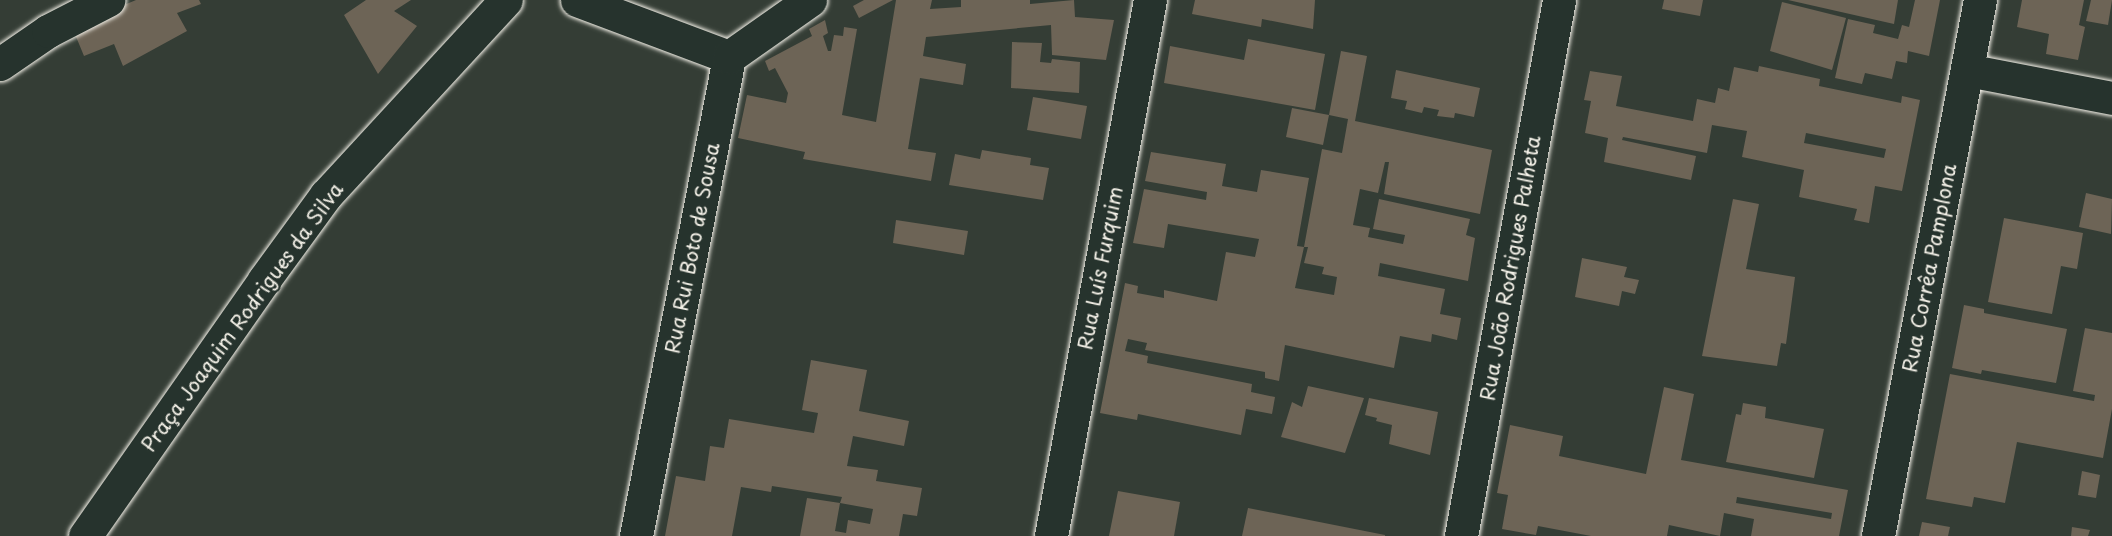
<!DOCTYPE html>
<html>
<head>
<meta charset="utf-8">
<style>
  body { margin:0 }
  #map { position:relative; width:2112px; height:536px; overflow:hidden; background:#343d35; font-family:"Playpen Sans",sans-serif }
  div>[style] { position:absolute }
  .building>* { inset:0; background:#6d6456 }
  .roads { filter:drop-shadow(0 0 2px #f4f1e8) drop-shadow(0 0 2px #f4f1e8) }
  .minor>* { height:33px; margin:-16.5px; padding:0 16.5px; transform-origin:16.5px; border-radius:16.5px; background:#26332d }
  span { translate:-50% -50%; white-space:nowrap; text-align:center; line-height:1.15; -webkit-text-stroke:4.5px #26332d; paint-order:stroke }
  .street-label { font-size:20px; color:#f4f1e8 }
</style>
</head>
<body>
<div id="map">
  <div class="building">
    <i style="clip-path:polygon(136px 0,199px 0,201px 4px,177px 13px,187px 31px,123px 66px,114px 44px,84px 56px,72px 27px)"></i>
    <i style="clip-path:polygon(366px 0,411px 0,394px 11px,417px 26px,378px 74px,344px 15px)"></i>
    <i style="clip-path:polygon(864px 0,893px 0,859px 18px,853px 6px)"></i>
    <i style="clip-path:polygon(896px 0,932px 0,930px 9px,961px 7px,961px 0,1030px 0,1030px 4px,1074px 0,1075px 17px,1114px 20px,1106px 60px,1052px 55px,1051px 25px,926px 37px,923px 56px,966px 64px,963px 85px,920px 78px,908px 149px,936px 153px,931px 181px,803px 159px,805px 152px,738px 138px,747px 95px,786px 103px,788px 93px,775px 68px,769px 71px,765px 61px,812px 36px,809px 29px,825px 20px,828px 33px,823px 36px,828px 51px,831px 51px,834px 35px,843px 36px,844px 27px,857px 29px,842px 115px,876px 122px)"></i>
    <i style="clip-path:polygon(1195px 0,1315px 0,1313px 29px,1262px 19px,1261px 27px,1192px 14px)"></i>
    <i style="clip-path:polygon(1664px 0,1703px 0,1700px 16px,1662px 9px)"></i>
    <i style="clip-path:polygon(1788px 0,1898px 0,1894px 24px)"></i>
    <i style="clip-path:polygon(1915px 0,1940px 0,1929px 56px,1908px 51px,1907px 63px,1896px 61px,1892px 79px,1865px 73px,1862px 84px,1835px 78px,1848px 19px,1875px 25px,1873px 33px,1898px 39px,1902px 25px,1909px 27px)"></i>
    <i style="clip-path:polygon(2022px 0,2084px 0,2079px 25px,2085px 27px,2078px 60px,2046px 54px,2049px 34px,2017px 27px)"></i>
    <i style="clip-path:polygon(2091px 0,2112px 0,2108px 25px,2086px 21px)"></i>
    <i style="clip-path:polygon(1782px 2px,1846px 18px,1832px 70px,1770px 51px)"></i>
    <i style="clip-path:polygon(1248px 39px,1325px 54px,1315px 110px,1164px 83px,1170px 46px,1244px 60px)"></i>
    <i style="clip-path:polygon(1012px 42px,1042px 43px,1040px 62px,1051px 63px,1052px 59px,1080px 62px,1079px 93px,1011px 88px)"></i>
    <i style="clip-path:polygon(1341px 51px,1367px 56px,1355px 121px,1492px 150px,1480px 214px,1384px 194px,1389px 162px,1385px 162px,1378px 193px,1360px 189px,1353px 225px,1370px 228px,1368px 237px,1403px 244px,1405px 235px,1373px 229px,1379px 199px,1470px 219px,1466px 235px,1475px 238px,1468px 281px,1380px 263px,1378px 276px,1445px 289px,1440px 314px,1461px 318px,1457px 340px,1432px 334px,1431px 342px,1400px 336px,1394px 368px,1285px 345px,1279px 381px,1265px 378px,1265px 372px,1145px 350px,1147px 343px,1128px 339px,1125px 351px,1148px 356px,1147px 363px,1252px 384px,1251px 392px,1275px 397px,1272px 414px,1246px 409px,1241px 435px,1138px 414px,1137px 420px,1100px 413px,1125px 283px,1138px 286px,1137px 293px,1164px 298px,1164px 290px,1217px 301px,1226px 252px,1255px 257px,1259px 239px,1168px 224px,1164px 248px,1133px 243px,1144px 189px,1206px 200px,1207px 192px,1145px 181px,1151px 152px,1226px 164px,1222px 186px,1257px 192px,1261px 170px,1309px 178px,1297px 246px,1304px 247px,1295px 288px,1334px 295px,1337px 277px,1322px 274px,1324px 267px,1304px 263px,1308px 247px,1304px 247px,1322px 149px,1342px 153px,1348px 119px,1329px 115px)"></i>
    <i style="clip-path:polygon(evenodd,1759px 66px,1820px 79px,1819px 86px,1901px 103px,1902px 96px,1920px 100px,1902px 191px,1875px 186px,1869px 223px,1854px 220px,1857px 209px,1799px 197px,1804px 170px,1742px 157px,1747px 131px,1712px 125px,1707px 153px,1623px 137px,1622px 140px,1696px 156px,1691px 180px,1604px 162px,1608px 138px,1585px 133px,1591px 101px,1584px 100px,1590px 71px,1622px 76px,1616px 106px,1693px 121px,1697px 99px,1715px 103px,1718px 88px,1729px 91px,1734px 67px,1758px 72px,1759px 66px,1806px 133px,1886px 149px,1884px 158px,1804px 143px,1806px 133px)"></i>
    <i style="clip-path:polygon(1396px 70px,1480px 88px,1474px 117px,1455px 113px,1454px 118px,1437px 116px,1439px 110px,1424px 107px,1422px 113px,1405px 109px,1407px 101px,1391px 98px)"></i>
    <i style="clip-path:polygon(1033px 97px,1087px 106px,1081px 139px,1027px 130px)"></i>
    <i style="clip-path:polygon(1292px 108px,1329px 115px,1323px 145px,1286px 137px)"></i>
    <i style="clip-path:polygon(982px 150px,1031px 158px,1030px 165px,1049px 168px,1043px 200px,949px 185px,955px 154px,980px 159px)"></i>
    <i style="clip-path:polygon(2086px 193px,2112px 199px,2111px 234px,2079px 227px)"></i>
    <i style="clip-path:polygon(1733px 199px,1759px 204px,1746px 269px,1795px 277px,1786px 344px,1781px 343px,1777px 366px,1702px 356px)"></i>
    <i style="clip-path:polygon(2004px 218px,2083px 233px,2077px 269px,2061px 266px,2052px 314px,1988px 302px)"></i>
    <i style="clip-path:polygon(896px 220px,968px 231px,964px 255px,893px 243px)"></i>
    <i style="clip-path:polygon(1582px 258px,1627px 267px,1624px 277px,1639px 280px,1635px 294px,1622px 291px,1619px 306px,1575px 297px)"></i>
    <i style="clip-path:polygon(1964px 305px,1984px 309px,1984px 313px,2067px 329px,2056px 383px,1982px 370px,1981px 374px,1952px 368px)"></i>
    <i style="clip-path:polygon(2085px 328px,2112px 333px,2112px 409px,2103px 458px,2017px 442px,2005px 503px,1974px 497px,1972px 507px,1926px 499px,1950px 374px,2094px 401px,2095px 395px,2073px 391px)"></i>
    <i style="clip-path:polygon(811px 360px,867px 370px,859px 411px,909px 421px,904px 446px,853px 436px,847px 466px,878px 470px,876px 481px,922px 488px,917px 516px,903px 514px,899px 536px,800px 536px,807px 498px,840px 503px,835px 531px,846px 533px,848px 520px,870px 524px,873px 509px,840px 503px,842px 497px,772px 486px,771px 492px,741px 487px,732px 536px,665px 536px,676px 476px,705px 481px,710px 446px,724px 448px,729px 419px,814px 433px,818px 413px,802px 410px)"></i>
    <i style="clip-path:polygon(1308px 386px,1364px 398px,1345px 453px,1281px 437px,1292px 402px,1302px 407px)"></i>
    <i style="clip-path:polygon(evenodd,1664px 387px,1694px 394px,1681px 460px,1848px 490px,1839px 536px,1751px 536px,1754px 519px,1724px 513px,1720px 536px,1669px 525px,1667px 536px,1591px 536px,1538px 526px,1536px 535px,1502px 529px,1508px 495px,1497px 493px,1510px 425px,1563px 436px,1559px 456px,1646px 474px,1664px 387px,1737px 497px,1832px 513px,1831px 519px,1736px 503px,1737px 497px)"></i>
    <i style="clip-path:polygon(1369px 398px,1438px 412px,1430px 455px,1389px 444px,1392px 425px,1376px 421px,1377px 418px,1365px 415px)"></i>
    <i style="clip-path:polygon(1743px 403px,1766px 407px,1765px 418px,1824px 429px,1814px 478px,1726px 462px,1736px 414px,1741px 415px)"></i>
    <i style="clip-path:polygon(2082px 471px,2100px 475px,2096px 498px,2078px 495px)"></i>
    <i style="clip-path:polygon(1118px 491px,1180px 502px,1174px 536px,1109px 536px)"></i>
    <i style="clip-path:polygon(1248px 508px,1385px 535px,1385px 536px,1242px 536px)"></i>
    <i style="clip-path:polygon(1922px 522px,1950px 527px,1948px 536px,1919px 536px)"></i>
    <i style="clip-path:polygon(2072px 527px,2090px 530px,2088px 536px,2071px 536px)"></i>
  </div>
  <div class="roads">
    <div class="minor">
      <i style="left:577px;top:0;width:162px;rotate:20.6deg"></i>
      <i style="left:0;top:64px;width:58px;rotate:-34.5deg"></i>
      <i style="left:48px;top:31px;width:68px;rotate:-27.3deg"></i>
      <i style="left:1967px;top:70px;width:148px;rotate:10.9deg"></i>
      <i style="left:85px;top:536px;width:312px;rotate:-55deg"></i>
      <i style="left:264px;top:280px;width:105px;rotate:-53.9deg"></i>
      <i style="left:326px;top:195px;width:265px;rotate:-47.3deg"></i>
      <i style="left:636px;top:536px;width:488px;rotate:-79deg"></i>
      <i style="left:729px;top:57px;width:99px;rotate:-35.1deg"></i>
      <i style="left:1051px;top:536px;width:545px;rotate:-79.54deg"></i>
      <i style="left:1461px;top:536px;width:545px;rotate:-79.64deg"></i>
      <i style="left:1878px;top:536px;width:546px;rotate:-79.23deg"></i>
    </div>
  </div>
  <div class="street-label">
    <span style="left:692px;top:248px;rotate:-79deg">Rua Rui Boto de Sousa</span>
    <span style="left:1100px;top:268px;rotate:-79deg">Rua Luís Furquim</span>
    <span style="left:1510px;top:268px;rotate:-80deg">Rua João Rodrigues Palheta</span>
    <span style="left:1929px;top:268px;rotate:-79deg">Rua Corrêa Pamplona</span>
    <span style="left:242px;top:317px;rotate:-54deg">Praça Joaquim Rodrigues da Silva</span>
  </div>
</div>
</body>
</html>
